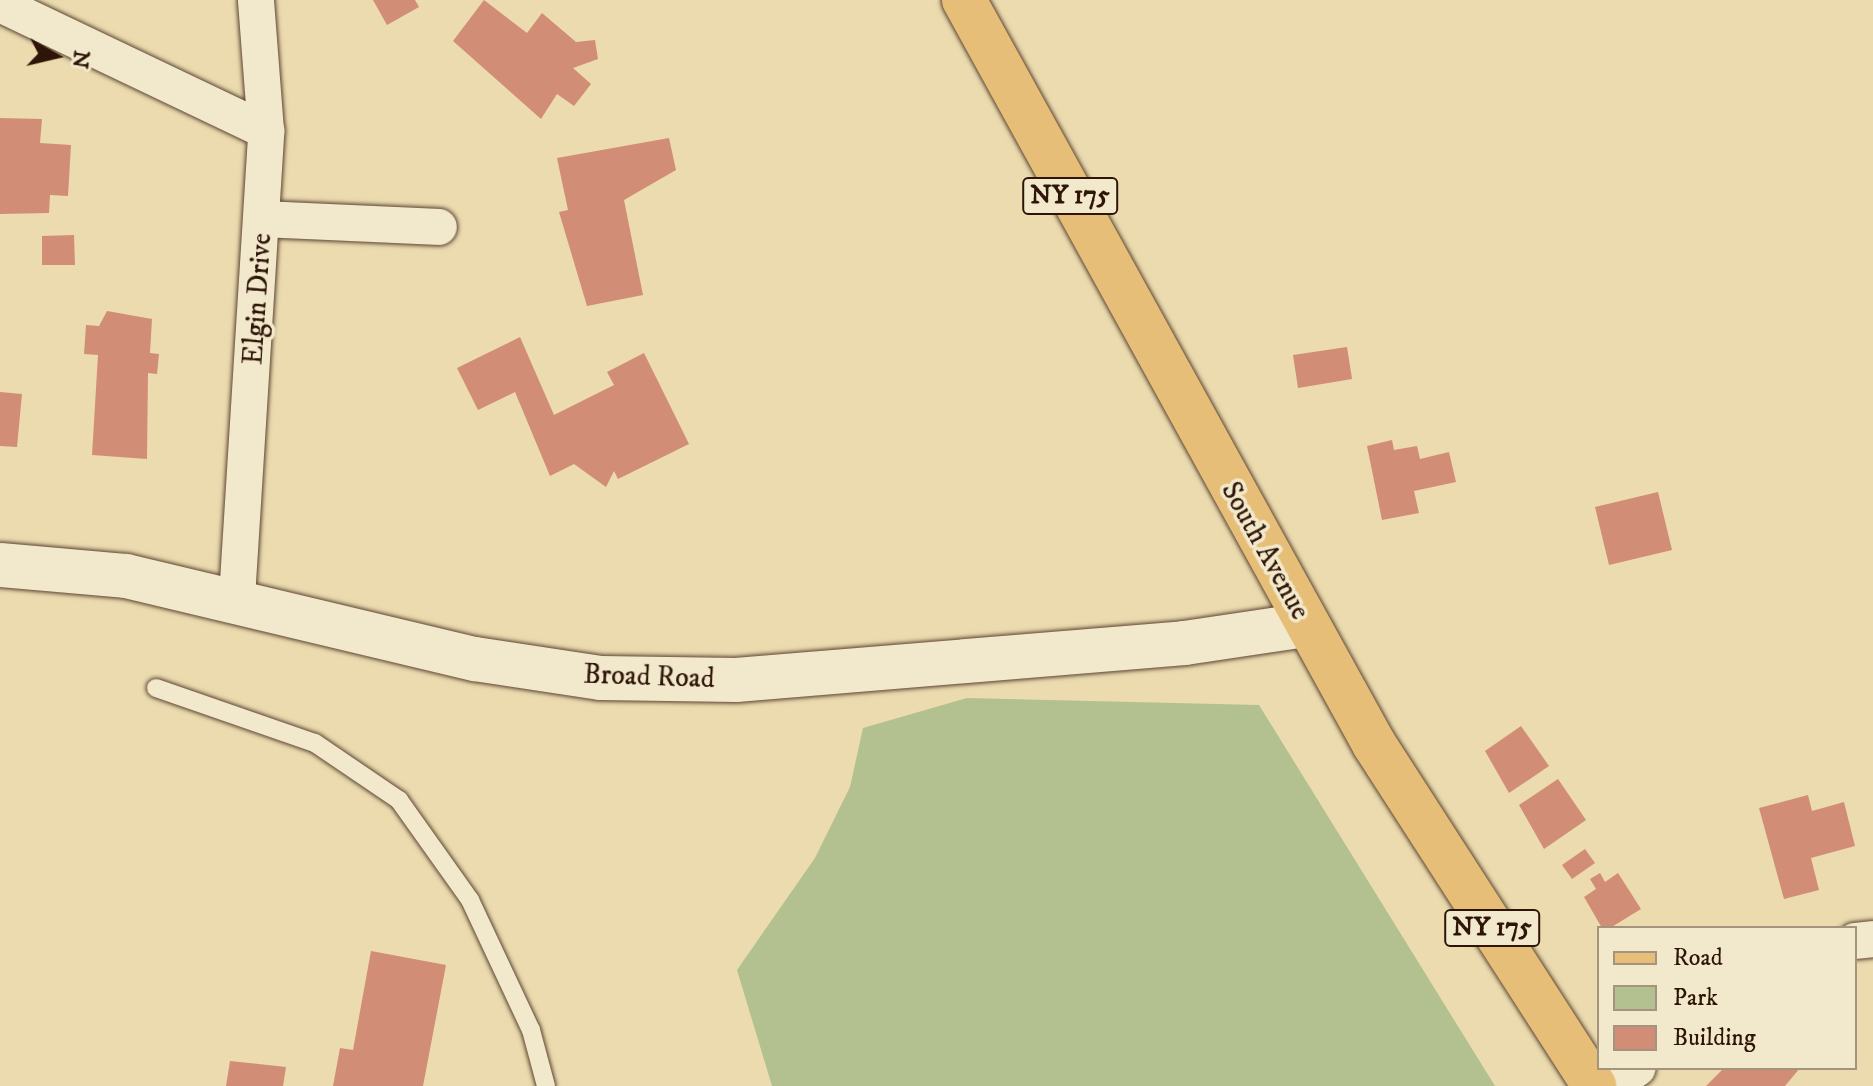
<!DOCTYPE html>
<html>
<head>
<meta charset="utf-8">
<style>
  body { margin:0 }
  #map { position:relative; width:1873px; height:1086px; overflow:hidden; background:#ebdbaf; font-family:"IM FELL DW Pica",serif }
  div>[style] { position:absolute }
  .green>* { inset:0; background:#b2c18f }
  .building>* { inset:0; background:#d18d76 }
  .roads { filter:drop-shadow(0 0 2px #5d4632) drop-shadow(0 0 2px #5d4632) }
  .service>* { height:18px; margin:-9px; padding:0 9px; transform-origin:9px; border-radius:9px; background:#f2e8cb }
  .minor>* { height:36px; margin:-18px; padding:0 18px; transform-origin:18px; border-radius:18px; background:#f2e8cb }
  .tertiary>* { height:44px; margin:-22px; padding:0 22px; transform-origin:22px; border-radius:22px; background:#f2e8cb }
  .primary>* { height:44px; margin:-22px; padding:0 22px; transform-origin:22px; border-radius:22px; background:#e6be78 }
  span { translate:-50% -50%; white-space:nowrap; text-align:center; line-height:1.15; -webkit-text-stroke:7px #f2e8cb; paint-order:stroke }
  .shield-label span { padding:2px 6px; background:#f2e8cb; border:2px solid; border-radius:6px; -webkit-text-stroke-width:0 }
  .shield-label { font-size:26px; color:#2e1508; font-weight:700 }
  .street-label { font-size:28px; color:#2e1508 }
  .legend { position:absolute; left:1597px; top:926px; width:260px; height:144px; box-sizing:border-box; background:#f2e8cb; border:2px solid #a4947d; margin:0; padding:10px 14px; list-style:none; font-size:24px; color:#2e1508 }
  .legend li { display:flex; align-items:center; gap:16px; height:40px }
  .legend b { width:40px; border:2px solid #a4947d }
  .north { position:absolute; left:16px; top:16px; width:80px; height:80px; -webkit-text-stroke:6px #f2e8cb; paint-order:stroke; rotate:98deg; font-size:22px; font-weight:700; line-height:32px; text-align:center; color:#2e1508 }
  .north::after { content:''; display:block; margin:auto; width:28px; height:36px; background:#2e1508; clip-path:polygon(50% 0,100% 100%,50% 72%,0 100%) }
</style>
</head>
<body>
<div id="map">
  <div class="green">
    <i style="clip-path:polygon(967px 698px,1259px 705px,1495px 1086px,772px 1086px,737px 970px,815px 858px,850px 787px,863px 728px)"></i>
  </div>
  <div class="building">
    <i style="clip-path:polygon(373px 0,415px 0,419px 7px,387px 25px)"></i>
    <i style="clip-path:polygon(484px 0,527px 33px,542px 13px,576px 42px,595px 40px,598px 59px,573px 68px,591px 84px,574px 106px,557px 94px,541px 119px,453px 41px)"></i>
    <i style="clip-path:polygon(0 118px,42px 119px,40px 143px,71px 145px,68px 196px,50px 195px,49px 213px,0 214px)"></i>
    <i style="clip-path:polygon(669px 138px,676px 170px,624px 200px,643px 295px,587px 306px,559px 212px,568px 210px,557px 158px)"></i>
    <i style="clip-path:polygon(74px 235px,75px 265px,42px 265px,42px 236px)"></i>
    <i style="clip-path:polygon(107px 311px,152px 319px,150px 353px,159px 354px,157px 374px,148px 373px,147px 459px,92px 455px,98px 355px,84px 354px,86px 325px,99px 326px)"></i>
    <i style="clip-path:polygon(520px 337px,554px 415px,614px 385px,607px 372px,644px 353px,689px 444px,618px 479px,614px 471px,606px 487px,574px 464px,550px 476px,515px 392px,478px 410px,457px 368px)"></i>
    <i style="clip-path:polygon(1347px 347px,1352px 379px,1298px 388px,1293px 355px)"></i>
    <i style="clip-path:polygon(0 392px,22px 394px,17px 447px,0 446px)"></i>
    <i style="clip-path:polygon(1392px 440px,1394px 450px,1417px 446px,1420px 459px,1449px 452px,1456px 482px,1414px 491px,1419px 513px,1382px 520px,1367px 446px)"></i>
    <i style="clip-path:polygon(1658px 492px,1672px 550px,1609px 565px,1595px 507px)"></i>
    <i style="clip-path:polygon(1521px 726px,1549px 766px,1509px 793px,1485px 751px)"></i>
    <i style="clip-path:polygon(1558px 779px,1586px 820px,1544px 849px,1519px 805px)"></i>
    <i style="clip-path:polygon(1808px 795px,1812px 811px,1844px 802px,1855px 846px,1811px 858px,1819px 890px,1784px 899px,1759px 808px)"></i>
    <i style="clip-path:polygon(1585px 849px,1595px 863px,1572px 879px,1562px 865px)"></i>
    <i style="clip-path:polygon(1600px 873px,1605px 882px,1618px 873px,1641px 909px,1610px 928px,1602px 928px,1584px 897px,1596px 889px,1590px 879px)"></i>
    <i style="clip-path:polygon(371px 951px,446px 965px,423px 1086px,333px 1086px,340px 1048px,353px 1050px)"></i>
    <i style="clip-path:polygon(230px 1061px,286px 1067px,283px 1086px,226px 1086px)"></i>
    <i style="clip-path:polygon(1724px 1068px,1800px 1068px,1785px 1086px,1706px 1086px)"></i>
  </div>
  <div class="roads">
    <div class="service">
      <i style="left:156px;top:688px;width:168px;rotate:19.1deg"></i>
      <i style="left:315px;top:743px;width:102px;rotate:34.2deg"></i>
      <i style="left:399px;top:800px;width:123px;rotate:54.6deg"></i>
      <i style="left:470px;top:900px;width:144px;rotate:64.9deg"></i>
      <i style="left:531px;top:1030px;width:58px;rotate:75deg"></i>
    </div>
    <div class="minor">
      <i style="left:0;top:4px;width:295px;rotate:25.5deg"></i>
      <i style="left:263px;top:219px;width:176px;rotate:2.6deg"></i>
      <i style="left:237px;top:598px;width:468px;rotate:-86.4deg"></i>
      <i style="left:266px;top:131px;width:131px;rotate:-94.4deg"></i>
      <i style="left:1855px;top:941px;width:18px;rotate:-6deg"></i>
      <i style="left:1611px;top:1086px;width:32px;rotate:-34deg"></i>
    </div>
    <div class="tertiary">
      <i style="left:0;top:565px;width:126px;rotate:5deg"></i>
      <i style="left:126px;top:576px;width:359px;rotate:13.4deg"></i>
      <i style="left:475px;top:659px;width:127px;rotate:8.6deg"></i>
      <i style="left:601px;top:678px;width:135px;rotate:0.8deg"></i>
      <i style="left:736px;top:680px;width:450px;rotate:-4.7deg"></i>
      <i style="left:1184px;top:643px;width:123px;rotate:-8.4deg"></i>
    </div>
    <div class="primary">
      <i style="left:964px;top:0;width:849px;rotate:61.14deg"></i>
      <i style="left:1374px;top:744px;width:407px;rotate:57.2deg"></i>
    </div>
  </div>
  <div class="shield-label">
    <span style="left:1070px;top:196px">NY 175</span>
    <span style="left:1492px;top:928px">NY 175</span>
  </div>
  <div class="street-label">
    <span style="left:258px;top:299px;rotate:-86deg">Elgin Drive</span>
    <span style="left:1265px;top:551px;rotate:61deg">South Avenue</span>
    <span style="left:649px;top:677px;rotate:2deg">Broad Road</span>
  </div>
  <ul class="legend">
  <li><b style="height:10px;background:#e6be78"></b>Road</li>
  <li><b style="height:22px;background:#b2c18f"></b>Park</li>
  <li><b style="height:22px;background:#d18d76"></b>Building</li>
  </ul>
  <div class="north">N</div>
</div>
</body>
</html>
